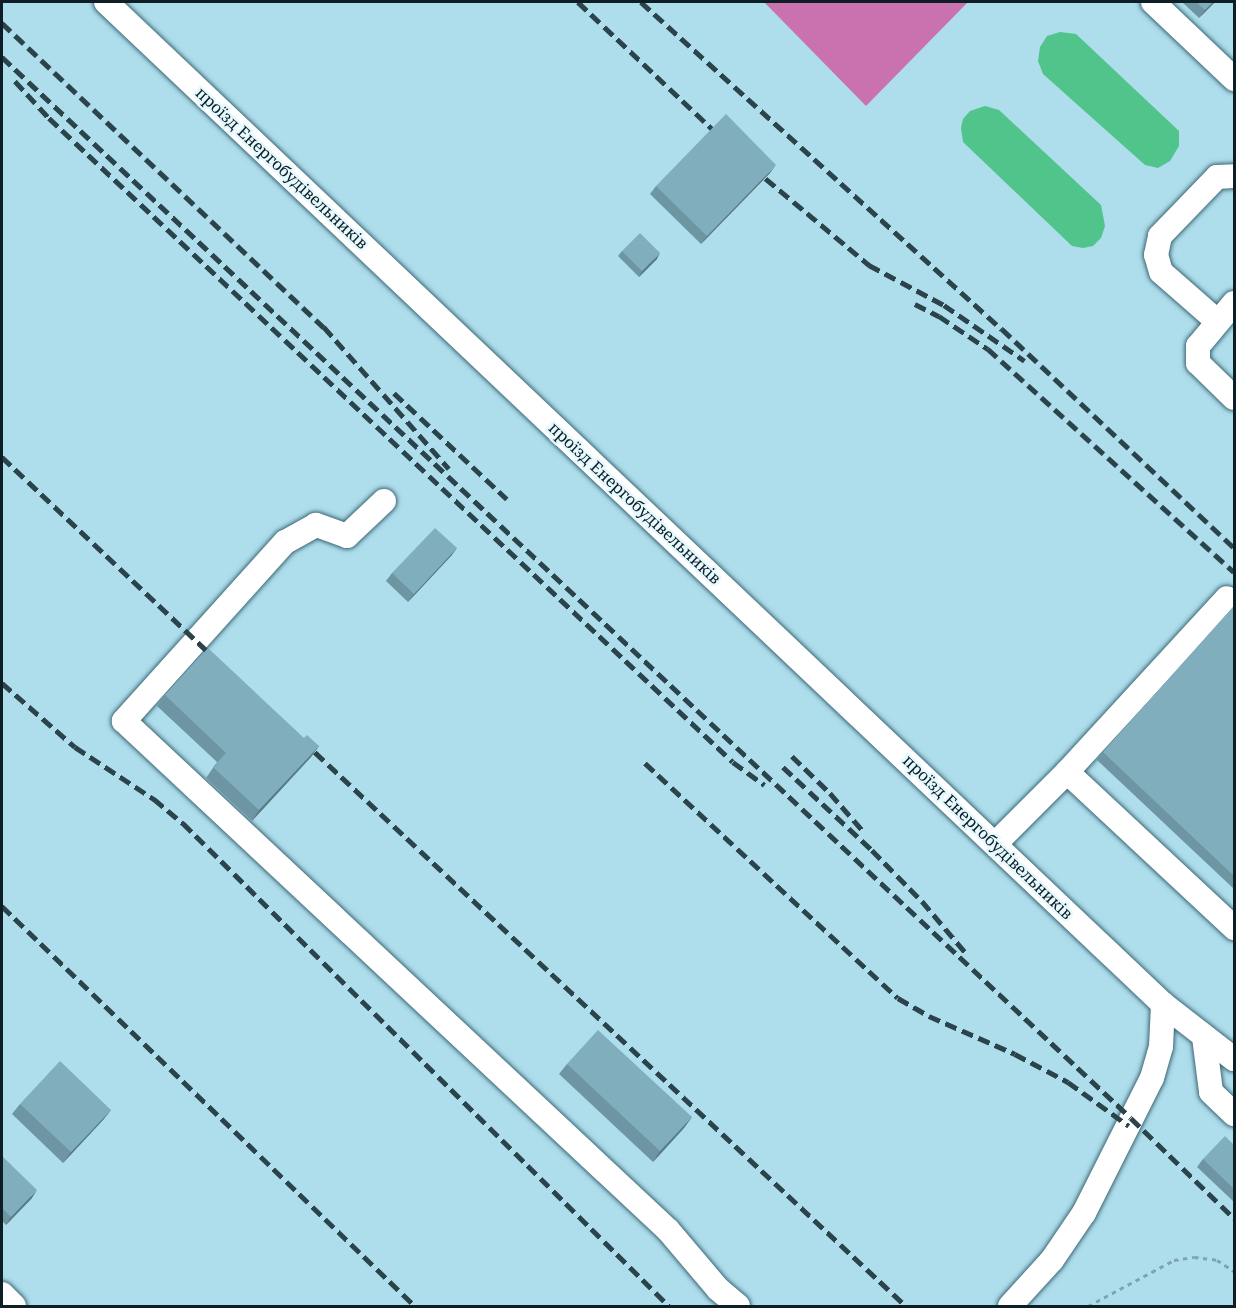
<!DOCTYPE html>
<html>
<head>
<meta charset="utf-8">
<style>
  body { margin:0 }
  #map { position:relative; width:1236px; height:1308px; overflow:hidden; background:#aeddec; font-family:"Noto Serif",serif }
  div>[style] { position:absolute }
  .forest>* { inset:0; background:#c972af }
  .water>* { inset:0; background:#50c48b }
  .path>* { height:3px; margin-top:-1.5px; transform-origin:0; background:repeating-linear-gradient(90deg,#7ea4b0 0 4.5px,transparent 0 9px) }
  .roads { filter:drop-shadow(0 0 2px #3c6875) drop-shadow(0 0 2px #3c6875) }
  .minor>* { height:24px; margin:-12px; padding:0 12px; transform-origin:12px; border-radius:12px; background:#fff }
  .rail>* { height:4.5px; margin-top:-2.25px; transform-origin:0; background:repeating-linear-gradient(90deg,#2b434a 0 12px,transparent 0 18px) }
  .wall>* { inset:0; background:#6e96a2 }
  .shaded-wall>* { inset:0; background:#5a7a84 }
  .building>* { inset:0; background:#80aebc }
  span { translate:-50% -50%; white-space:nowrap; text-align:center; line-height:1.15; -webkit-text-stroke:5px #e6f9ff; paint-order:stroke }
  .street-label { font-size:16px; color:#0d1f25 }
  .frame { position:absolute; inset:0; border:3px solid #0d1f25; pointer-events:none }
</style>
</head>
<body>
<div id="map">
  <div class="forest">
    <i style="clip-path:polygon(764px 2px,968px 2px,866px 106px)"></i>
  </div>
  <div class="water">
    <i style="clip-path:polygon(1060px 32px,1076px 34px,1179px 131px,1179px 146px,1170px 161px,1158px 168px,1145px 165px,1043px 74px,1038px 61px,1040px 47px,1047px 36px)"></i>
    <i style="clip-path:polygon(985px 106px,999px 110px,1101px 205px,1105px 226px,1101px 238px,1093px 246px,1083px 248px,1072px 246px,963px 142px,961px 128px,963px 119px,970px 111px)"></i>
  </div>
  <div class="path">
    <i style="left:1088px;top:1306px;width:98px;rotate:-28.1deg"></i>
    <i style="left:1174px;top:1260px;width:20px;rotate:-9deg"></i>
    <i style="left:1194px;top:1257px;width:23px;rotate:7deg"></i>
    <i style="left:1217px;top:1260px;width:20px;rotate:33deg"></i>
  </div>
  <div class="roads">
    <div class="minor">
      <i style="left:106px;top:2px;width:1456px;rotate:43.47deg"></i>
      <i style="left:1163px;top:1004px;width:90px;rotate:37.8deg"></i>
      <i style="left:1153px;top:2px;width:112px;rotate:43.5deg"></i>
      <i style="left:1234px;top:303px;width:56px;rotate:129.9deg"></i>
      <i style="left:1198px;top:346px;width:17px;rotate:90deg"></i>
      <i style="left:1198px;top:363px;width:50px;rotate:44.2deg"></i>
      <i style="left:1217px;top:321px;width:74px;rotate:-138.8deg"></i>
      <i style="left:1161px;top:272px;width:18px;rotate:-106deg"></i>
      <i style="left:1156px;top:255px;width:19px;rotate:-78deg"></i>
      <i style="left:1160px;top:236px;width:82px;rotate:-46deg"></i>
      <i style="left:1217px;top:177px;width:17px;rotate:-3deg"></i>
      <i style="left:384px;top:501px;width:51px;rotate:136.6deg"></i>
      <i style="left:347px;top:536px;width:33px;rotate:-160deg"></i>
      <i style="left:316px;top:525px;width:35px;rotate:151deg"></i>
      <i style="left:285px;top:542px;width:241px;rotate:132deg"></i>
      <i style="left:124px;top:721px;width:745px;rotate:43.1deg"></i>
      <i style="left:668px;top:1230px;width:77px;rotate:49.7deg"></i>
      <i style="left:718px;top:1289px;width:26px;rotate:40deg"></i>
      <i style="left:1067px;top:772px;width:229px;rotate:43deg"></i>
      <i style="left:995px;top:844px;width:102px;rotate:-45deg"></i>
      <i style="left:1067px;top:772px;width:236px;rotate:-47.4deg"></i>
      <i style="left:1204px;top:1037px;width:55px;rotate:82.7deg"></i>
      <i style="left:1211px;top:1092px;width:32px;rotate:44deg"></i>
      <i style="left:2px;top:1294px;width:17px;rotate:45deg"></i>
      <i style="left:1010px;top:1306px;width:62px;rotate:-47.6deg"></i>
      <i style="left:1052px;top:1260px;width:57px;rotate:-55.8deg"></i>
      <i style="left:1084px;top:1213px;width:151px;rotate:-63.3deg"></i>
      <i style="left:1152px;top:1078px;width:32px;rotate:-74deg"></i>
      <i style="left:1161px;top:1047px;width:43px;rotate:-87.3deg"></i>
    </div>
  </div>
  <div class="rail">
    <i style="left:578px;top:2px;width:201px;rotate:43.4deg"></i>
    <i style="left:641px;top:2px;width:487px;rotate:42.2deg"></i>
    <i style="left:1002px;top:329px;width:319px;rotate:43.3deg"></i>
    <i style="left:2px;top:23px;width:443px;rotate:43.4deg"></i>
    <i style="left:324px;top:327px;width:189px;rotate:48.6deg"></i>
    <i style="left:2px;top:57px;width:1549px;rotate:43.22deg"></i>
    <i style="left:1131px;top:1118px;width:144px;rotate:44.2deg"></i>
    <i style="left:15px;top:81px;width:50px;rotate:47.4deg"></i>
    <i style="left:49px;top:118px;width:939px;rotate:43.27deg"></i>
    <i style="left:733px;top:762px;width:39px;rotate:36deg"></i>
    <i style="left:752px;top:167px;width:153px;rotate:39.9deg"></i>
    <i style="left:869px;top:265px;width:85px;rotate:28.1deg"></i>
    <i style="left:944px;top:305px;width:98px;rotate:34.7deg"></i>
    <i style="left:915px;top:304px;width:27px;rotate:27deg"></i>
    <i style="left:939px;top:316px;width:59px;rotate:34deg"></i>
    <i style="left:988px;top:349px;width:332px;rotate:42.2deg"></i>
    <i style="left:394px;top:393px;width:155px;rotate:43.2deg"></i>
    <i style="left:2px;top:457px;width:299px;rotate:43.4deg"></i>
    <i style="left:2px;top:683px;width:97px;rotate:41.2deg"></i>
    <i style="left:75px;top:747px;width:95px;rotate:33.4deg"></i>
    <i style="left:154px;top:799px;width:38px;rotate:40deg"></i>
    <i style="left:183px;top:823px;width:685px;rotate:44.82deg"></i>
    <i style="left:302px;top:740px;width:828px;rotate:43.14deg"></i>
    <i style="left:792px;top:756px;width:53px;rotate:44.2deg"></i>
    <i style="left:830px;top:793px;width:52px;rotate:48.9deg"></i>
    <i style="left:645px;top:763px;width:345px;rotate:42.9deg"></i>
    <i style="left:898px;top:998px;width:36px;rotate:30deg"></i>
    <i style="left:929px;top:1016px;width:94px;rotate:23.8deg"></i>
    <i style="left:1015px;top:1054px;width:60px;rotate:27.8deg"></i>
    <i style="left:1068px;top:1082px;width:75px;rotate:35.8deg"></i>
    <i style="left:783px;top:767px;width:122px;rotate:43deg"></i>
    <i style="left:872px;top:850px;width:71px;rotate:45.6deg"></i>
    <i style="left:922px;top:901px;width:68px;rotate:49.8deg"></i>
    <i style="left:2px;top:906px;width:575px;rotate:44.08deg"></i>
  </div>
  <div class="wall">
    <i style="clip-path:polygon(1182px 2px,1215px 2px,1199px 18px)"></i>
    <i style="clip-path:polygon(770px 173px,701px 244px,650px 194px,656px 186px)"></i>
    <i style="clip-path:polygon(622px 251px,657px 259px,639px 277px,618px 256px)"></i>
    <i style="clip-path:polygon(457px 548px,451px 556px,408px 602px,386px 581px,392px 573px)"></i>
    <i style="clip-path:polygon(1234px 606px,1234px 889px,1097px 760px,1103px 752px)"></i>
    <i style="clip-path:polygon(165px 695px,304px 738px,319px 746px,311px 757px,252px 821px,206px 778px,217px 762px,157px 706px)"></i>
    <i style="clip-path:polygon(567px 1064px,692px 1117px,684px 1128px,653px 1162px,559px 1074px)"></i>
    <i style="clip-path:polygon(20px 1104px,111px 1110px,103px 1120px,63px 1163px,12px 1114px)"></i>
    <i style="clip-path:polygon(1234px 1145px,1234px 1202px,1197px 1167px,1203px 1159px)"></i>
    <i style="clip-path:polygon(2px 1156px,32px 1198px,6px 1225px,2px 1221px)"></i>
  </div>
  <div class="shaded-wall">
    <i style="clip-path:polygon(1213px 2px,1215px 2px,1199px 18px,1205px 10px)"></i>
    <i style="clip-path:polygon(776px 165px,770px 173px,701px 244px,707px 236px)"></i>
    <i style="clip-path:polygon(660px 253px,657px 259px,639px 277px,642px 271px)"></i>
    <i style="clip-path:polygon(457px 548px,451px 556px,408px 602px,414px 594px)"></i>
    <i style="clip-path:polygon(319px 746px,311px 757px,252px 821px,259px 810px)"></i>
    <i style="clip-path:polygon(111px 1110px,103px 1120px,63px 1163px,71px 1152px)"></i>
    <i style="clip-path:polygon(692px 1117px,684px 1128px,653px 1162px,660px 1151px)"></i>
    <i style="clip-path:polygon(37px 1190px,32px 1198px,6px 1225px,11px 1217px)"></i>
  </div>
  <div class="building">
    <i style="clip-path:polygon(1196px 2px,1213px 2px,1205px 10px)"></i>
    <i style="clip-path:polygon(726px 114px,776px 165px,707px 236px,656px 186px)"></i>
    <i style="clip-path:polygon(640px 233px,660px 253px,642px 271px,622px 251px)"></i>
    <i style="clip-path:polygon(435px 528px,457px 548px,414px 594px,392px 573px)"></i>
    <i style="clip-path:polygon(1234px 606px,1234px 876px,1103px 752px)"></i>
    <i style="clip-path:polygon(208px 648px,304px 738px,307px 735px,319px 746px,259px 810px,213px 767px,226px 753px,165px 695px)"></i>
    <i style="clip-path:polygon(598px 1030px,692px 1117px,660px 1151px,567px 1064px)"></i>
    <i style="clip-path:polygon(60px 1061px,111px 1110px,71px 1152px,20px 1104px)"></i>
    <i style="clip-path:polygon(1225px 1136px,1234px 1145px,1234px 1189px,1203px 1159px)"></i>
    <i style="clip-path:polygon(2px 1156px,37px 1190px,11px 1217px,2px 1208px)"></i>
  </div>
  <div class="street-label">
    <span style="left:282px;top:168px;rotate:43deg">проїзд Енергобудівельників</span>
    <span style="left:635px;top:503px;rotate:43deg">проїзд Енергобудівельників</span>
    <span style="left:988px;top:837px;rotate:44deg">проїзд Енергобудівельників</span>
  </div>
  <div class="frame"></div>
</div>
</body>
</html>
